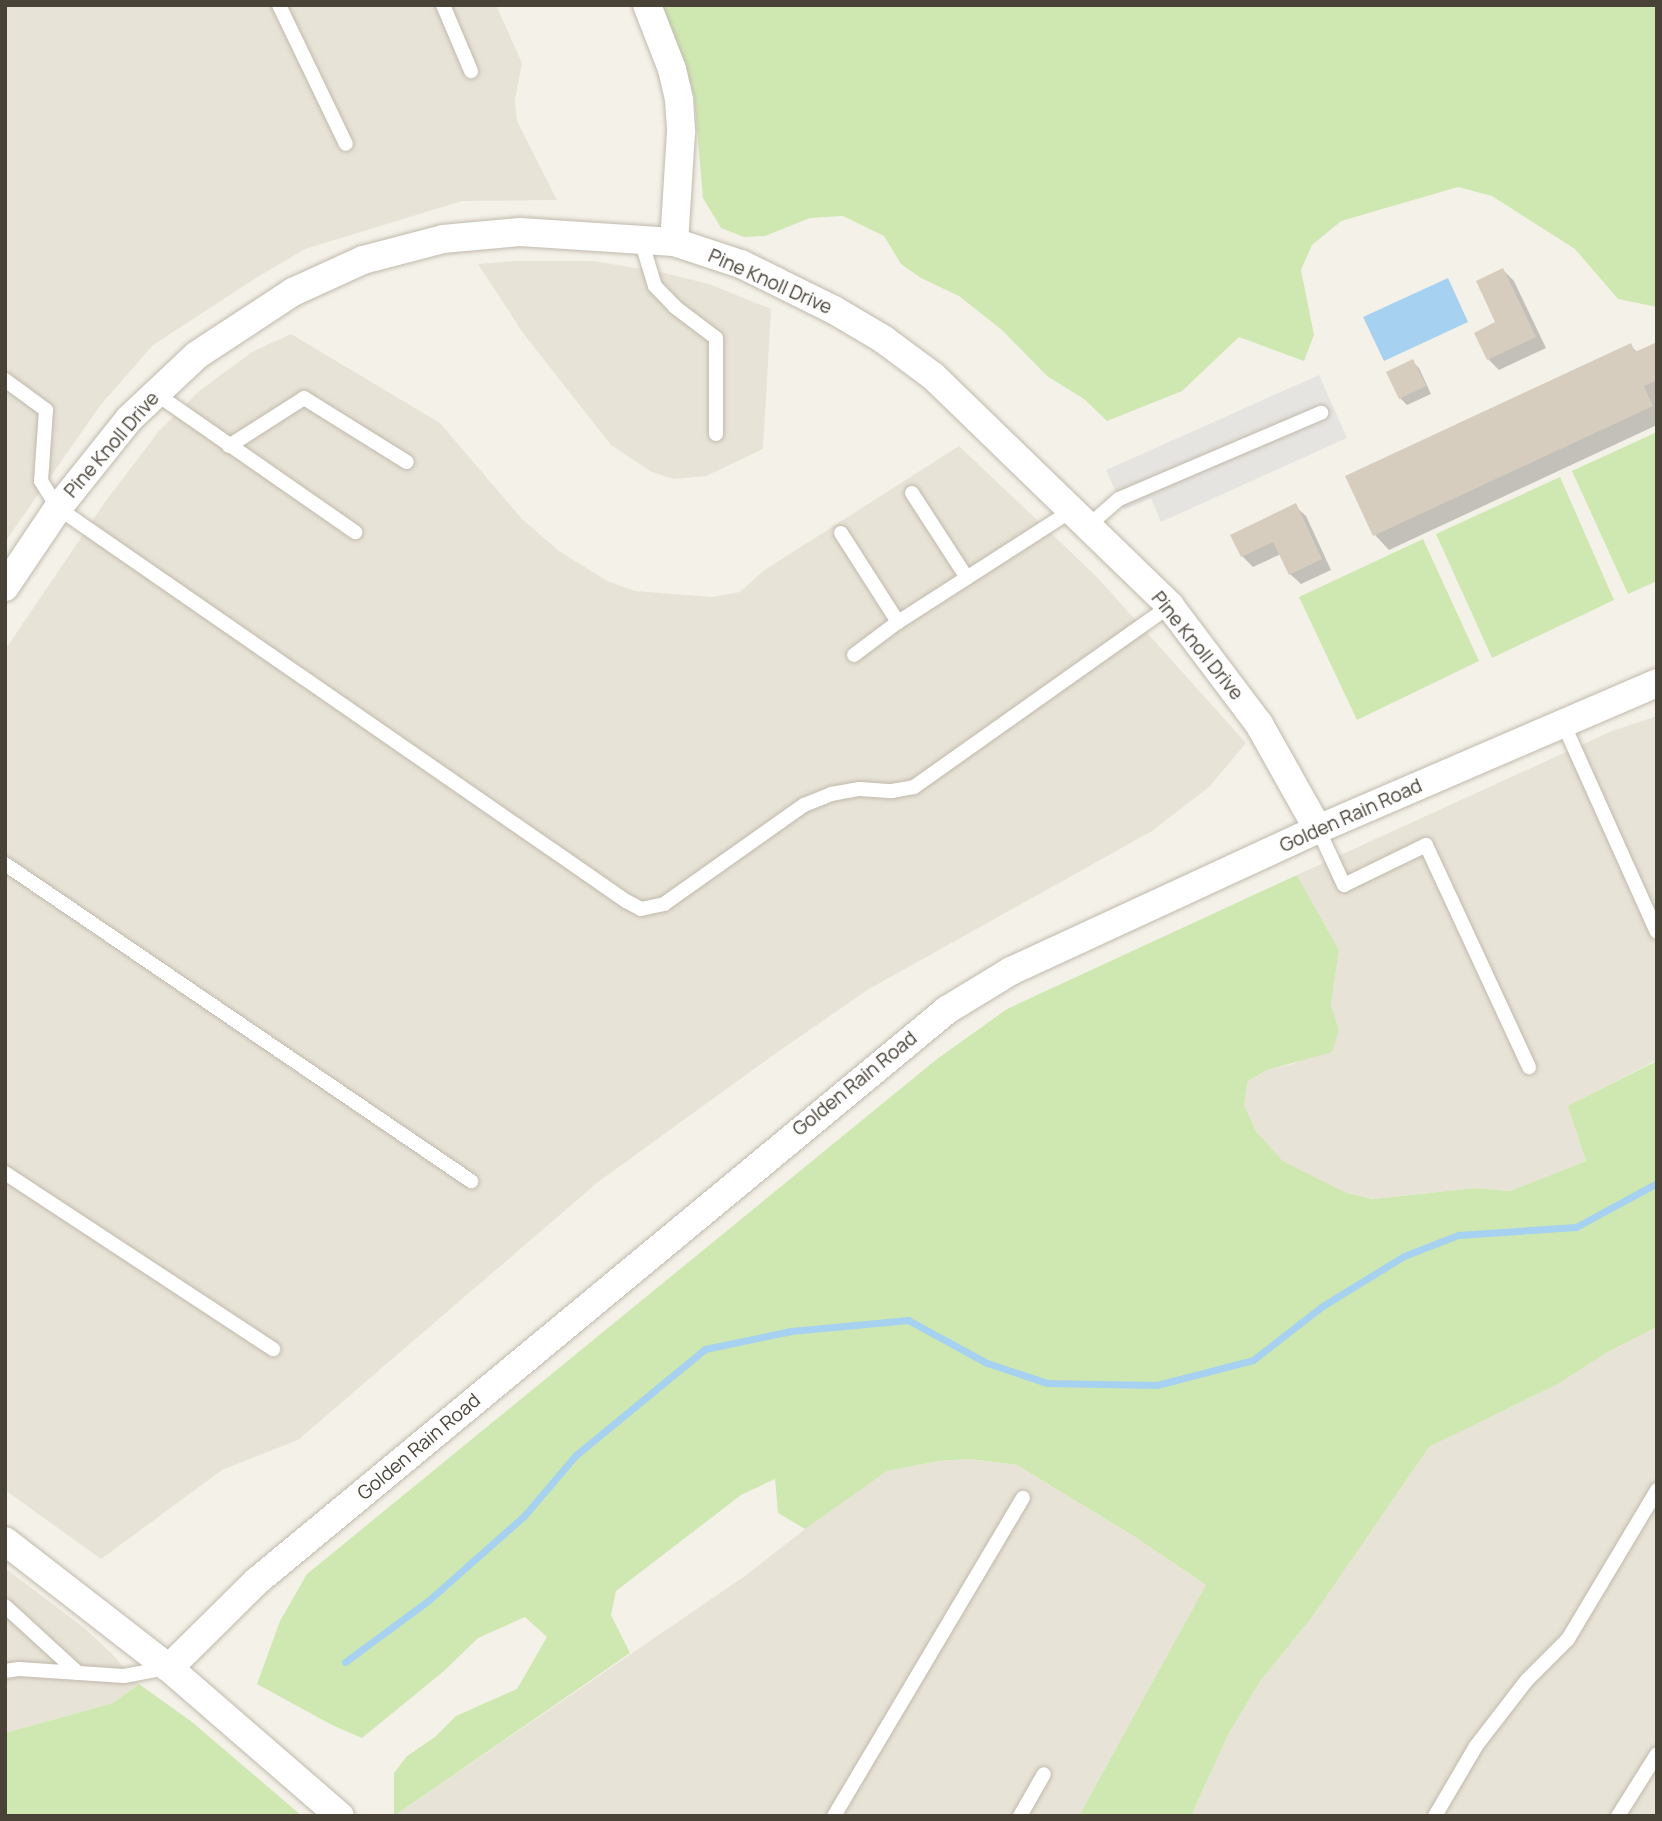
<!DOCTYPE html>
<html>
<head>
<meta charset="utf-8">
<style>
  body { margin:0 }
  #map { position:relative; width:1662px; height:1821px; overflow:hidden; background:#f4f1e9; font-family:Manrope,sans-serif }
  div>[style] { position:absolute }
  .residential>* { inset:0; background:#e8e3d7 }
  .green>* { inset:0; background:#cfe8b2 }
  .parking>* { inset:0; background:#e6e4e1 }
  .water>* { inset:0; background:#a6d1f0 }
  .shadow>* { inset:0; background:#0003 }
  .stream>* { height:7px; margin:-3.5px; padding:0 3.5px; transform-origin:3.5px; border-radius:3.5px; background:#a6d1f0 }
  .building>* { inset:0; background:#d6cdbe }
  .roads { filter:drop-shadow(0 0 2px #c0b9ac) drop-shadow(0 0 2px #c0b9ac) }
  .lane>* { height:14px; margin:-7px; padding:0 7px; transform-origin:7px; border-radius:7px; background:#fff }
  .street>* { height:28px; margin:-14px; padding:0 14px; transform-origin:14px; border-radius:14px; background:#fff }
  span { translate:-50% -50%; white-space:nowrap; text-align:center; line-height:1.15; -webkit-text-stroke:6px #fff; paint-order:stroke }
  .street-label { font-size:19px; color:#484237 }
  .frame { position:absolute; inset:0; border:7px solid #484237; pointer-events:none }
</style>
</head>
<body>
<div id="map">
  <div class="residential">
    <i style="clip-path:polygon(5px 5px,496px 5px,522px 63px,515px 100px,517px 121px,557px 200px,462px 201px,305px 249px,256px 278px,153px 345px,99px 407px,5px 542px)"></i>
    <i style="clip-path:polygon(516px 261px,594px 261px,665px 273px,709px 284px,771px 309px,763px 449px,706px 476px,673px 479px,650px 471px,611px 445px,523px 333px,478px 264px)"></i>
    <i style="clip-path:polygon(291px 334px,440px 423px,522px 519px,559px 551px,607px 581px,635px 591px,712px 597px,740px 592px,763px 571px,959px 446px,1096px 576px,1246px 743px,1209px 787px,1152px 831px,869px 989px,779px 1051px,598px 1182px,298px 1440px,222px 1470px,101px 1559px,5px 1490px,5px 650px,105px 502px,159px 431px,198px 392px,252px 352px)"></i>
    <i style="clip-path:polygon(1657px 716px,1657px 1060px,1569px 1106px,1586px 1161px,1510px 1191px,1476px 1188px,1374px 1199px,1347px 1193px,1283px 1161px,1256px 1131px,1244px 1105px,1248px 1081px,1267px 1070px,1296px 1063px,1339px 1030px,1331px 1004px,1339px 950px,1297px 875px,1612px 731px)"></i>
    <i style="clip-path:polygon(1657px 1327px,1657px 1816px,1191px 1816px,1229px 1733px,1261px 1680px,1313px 1616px,1429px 1447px,1558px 1384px,1606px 1353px)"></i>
    <i style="clip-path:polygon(969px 1459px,1017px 1465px,1132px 1535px,1207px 1586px,1079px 1816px,394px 1816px,745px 1576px,842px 1500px,887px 1471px,939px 1461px)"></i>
    <i style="clip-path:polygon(5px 1568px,83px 1627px,111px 1653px,139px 1684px,113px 1703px,5px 1733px)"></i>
  </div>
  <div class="green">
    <i style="clip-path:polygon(661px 5px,1657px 5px,1657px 307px,1618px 299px,1575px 249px,1492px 196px,1458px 187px,1341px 221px,1312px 245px,1301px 270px,1314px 335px,1304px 361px,1239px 337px,1182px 391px,1107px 421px,1084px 399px,1047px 376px,1002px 330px,959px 296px,921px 278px,901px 264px,884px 236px,843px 216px,810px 218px,765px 236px,744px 237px,721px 228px,703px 198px,694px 94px)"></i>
    <i style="clip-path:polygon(1657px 432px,1657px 581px,1628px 594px,1572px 471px)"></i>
    <i style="clip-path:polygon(1560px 477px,1614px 600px,1492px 658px,1436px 534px)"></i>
    <i style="clip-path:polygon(1423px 539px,1479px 661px,1357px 720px,1299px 597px)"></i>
    <i style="clip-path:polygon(1297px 875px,1339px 950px,1331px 1004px,1339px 1030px,1332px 1052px,1267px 1070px,1248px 1081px,1244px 1105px,1256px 1131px,1283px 1161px,1347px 1193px,1373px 1199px,1476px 1188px,1510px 1191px,1586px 1161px,1568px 1106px,1657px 1061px,1657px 1327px,1606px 1353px,1558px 1384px,1429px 1447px,1313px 1616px,1261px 1680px,1229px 1733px,1191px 1816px,1079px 1816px,1206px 1585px,1132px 1535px,1017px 1465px,969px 1459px,939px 1461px,887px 1471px,805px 1529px,778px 1513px,775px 1479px,741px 1495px,616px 1591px,611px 1615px,630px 1653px,394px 1816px,394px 1773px,407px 1756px,435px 1737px,456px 1716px,517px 1689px,547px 1637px,525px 1617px,478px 1638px,444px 1671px,362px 1738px,332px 1725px,257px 1684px,280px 1621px,307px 1574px,937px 1059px,1007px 1009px)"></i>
    <i style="clip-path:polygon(139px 1684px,192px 1722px,302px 1816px,5px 1816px,5px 1733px,113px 1703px)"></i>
  </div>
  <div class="parking">
    <i style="clip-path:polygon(1319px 375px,1347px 438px,1161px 522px,1151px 498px,1124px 510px,1106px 470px)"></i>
  </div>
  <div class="water">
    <i style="clip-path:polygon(1448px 278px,1468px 322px,1384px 361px,1363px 317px)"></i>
  </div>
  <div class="shadow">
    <i style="clip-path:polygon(1503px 270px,1514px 281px,1546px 348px,1499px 370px,1488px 359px,1498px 323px)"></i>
    <i style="clip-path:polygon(1657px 344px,1657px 425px,1389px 550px,1375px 535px,1630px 345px,1638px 353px)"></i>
    <i style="clip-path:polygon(1412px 361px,1419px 368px,1431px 394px,1407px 405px,1400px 398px)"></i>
    <i style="clip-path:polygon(1295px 506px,1306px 516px,1331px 570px,1301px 584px,1290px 574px,1281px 554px,1253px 567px,1242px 556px)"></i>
  </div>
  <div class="stream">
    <i style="left:345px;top:1662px;width:104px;rotate:-36.4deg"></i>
    <i style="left:429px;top:1600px;width:127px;rotate:-41.5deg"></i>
    <i style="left:524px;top:1516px;width:80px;rotate:-49.6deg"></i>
    <i style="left:576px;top:1455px;width:167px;rotate:-39.4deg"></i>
    <i style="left:705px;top:1349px;width:88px;rotate:-11.8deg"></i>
    <i style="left:791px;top:1331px;width:118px;rotate:-5.4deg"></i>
    <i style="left:908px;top:1320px;width:90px;rotate:28.6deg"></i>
    <i style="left:987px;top:1363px;width:63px;rotate:18.4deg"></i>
    <i style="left:1047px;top:1383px;width:110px;rotate:1deg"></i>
    <i style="left:1157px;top:1385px;width:99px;rotate:-14.6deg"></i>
    <i style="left:1253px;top:1360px;width:86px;rotate:-37.9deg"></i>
    <i style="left:1321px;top:1307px;width:97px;rotate:-31.6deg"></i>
    <i style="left:1404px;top:1256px;width:58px;rotate:-21.3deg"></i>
    <i style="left:1458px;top:1235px;width:118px;rotate:-3.9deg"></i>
    <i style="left:1576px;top:1227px;width:92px;rotate:-28.5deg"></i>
  </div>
  <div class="building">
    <i style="clip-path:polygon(1503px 268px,1536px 337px,1487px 360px,1474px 333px,1495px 322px,1476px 281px)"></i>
    <i style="clip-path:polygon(1657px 342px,1657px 380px,1644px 386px,1653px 406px,1373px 536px,1345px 476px,1631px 343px,1635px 352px)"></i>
    <i style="clip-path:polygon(1413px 359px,1426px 386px,1399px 399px,1386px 372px)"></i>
    <i style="clip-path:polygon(1296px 503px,1322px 559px,1289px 575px,1273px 542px,1241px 557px,1230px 535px)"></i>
  </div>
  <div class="roads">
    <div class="lane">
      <i style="left:279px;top:5px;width:154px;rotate:64.3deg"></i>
      <i style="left:443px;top:5px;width:72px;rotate:67deg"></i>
      <i style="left:641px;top:240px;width:48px;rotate:73.1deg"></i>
      <i style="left:655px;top:286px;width:29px;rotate:46deg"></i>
      <i style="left:675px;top:307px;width:51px;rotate:37.1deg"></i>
      <i style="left:716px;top:338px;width:96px;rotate:90deg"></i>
      <i style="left:5px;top:380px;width:51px;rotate:36.2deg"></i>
      <i style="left:46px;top:410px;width:71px;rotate:94deg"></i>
      <i style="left:41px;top:481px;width:32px;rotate:58deg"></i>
      <i style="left:58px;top:508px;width:691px;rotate:34.68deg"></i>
      <i style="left:626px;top:901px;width:17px;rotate:28deg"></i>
      <i style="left:641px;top:909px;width:24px;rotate:-12deg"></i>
      <i style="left:664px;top:904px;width:171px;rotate:-35.3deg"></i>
      <i style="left:804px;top:805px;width:29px;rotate:-22deg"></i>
      <i style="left:831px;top:794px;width:29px;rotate:-10deg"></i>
      <i style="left:860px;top:789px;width:32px;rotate:4deg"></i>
      <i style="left:892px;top:791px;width:22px;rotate:-10deg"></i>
      <i style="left:914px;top:787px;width:314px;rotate:-35.3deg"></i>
      <i style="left:155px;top:393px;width:244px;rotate:34.8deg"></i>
      <i style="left:229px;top:446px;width:89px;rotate:-32.6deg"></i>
      <i style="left:304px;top:398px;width:121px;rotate:31.9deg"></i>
      <i style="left:912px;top:493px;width:101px;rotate:57.1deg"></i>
      <i style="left:1088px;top:526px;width:41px;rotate:-41.1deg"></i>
      <i style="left:1119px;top:499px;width:220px;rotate:-23.1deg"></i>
      <i style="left:841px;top:533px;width:106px;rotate:57.4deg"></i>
      <i style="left:898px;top:622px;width:206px;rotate:-32.7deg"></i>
      <i style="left:854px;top:655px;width:55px;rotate:-36.9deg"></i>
      <i style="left:1563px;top:723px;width:229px;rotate:65.8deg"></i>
      <i style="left:1318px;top:829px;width:62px;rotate:65.1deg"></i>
      <i style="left:1344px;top:885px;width:91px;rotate:-26deg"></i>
      <i style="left:1426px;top:845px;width:245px;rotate:65.1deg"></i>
      <i style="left:5px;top:864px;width:564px;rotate:34.23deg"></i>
      <i style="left:5px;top:1173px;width:321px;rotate:33.3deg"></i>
      <i style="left:5px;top:1606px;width:99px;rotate:42.5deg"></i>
      <i style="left:5px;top:1671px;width:14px;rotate:-8deg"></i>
      <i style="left:19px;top:1669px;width:105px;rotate:3.8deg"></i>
      <i style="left:124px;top:1676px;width:44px;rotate:-10.5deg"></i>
      <i style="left:834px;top:1816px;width:370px;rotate:-59.3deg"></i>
      <i style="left:1020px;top:1816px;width:48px;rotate:-60.3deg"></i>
      <i style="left:1435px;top:1816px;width:81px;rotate:-59.6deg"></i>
      <i style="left:1476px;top:1746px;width:83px;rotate:-52.3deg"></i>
      <i style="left:1527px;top:1680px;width:58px;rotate:-45deg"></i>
      <i style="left:1568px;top:1639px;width:174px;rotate:-59.1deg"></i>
      <i style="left:1618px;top:1816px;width:73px;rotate:-57.8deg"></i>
    </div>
    <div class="street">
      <i style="left:647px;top:5px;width:69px;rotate:68.7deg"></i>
      <i style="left:672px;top:69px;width:32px;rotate:77deg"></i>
      <i style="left:679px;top:100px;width:32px;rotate:86deg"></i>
      <i style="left:681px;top:132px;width:110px;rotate:93.6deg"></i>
      <i style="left:5px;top:587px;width:95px;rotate:-56.1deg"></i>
      <i style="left:58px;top:508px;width:114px;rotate:-51.4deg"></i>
      <i style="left:129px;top:419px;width:93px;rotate:-43.3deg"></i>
      <i style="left:197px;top:355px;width:115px;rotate:-33.3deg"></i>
      <i style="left:293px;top:292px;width:77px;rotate:-24.6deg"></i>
      <i style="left:363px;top:260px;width:83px;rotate:-14.7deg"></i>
      <i style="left:443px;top:239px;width:77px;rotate:-5.2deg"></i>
      <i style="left:520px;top:232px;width:154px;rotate:3.7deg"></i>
      <i style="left:674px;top:242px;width:71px;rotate:18.2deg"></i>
      <i style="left:741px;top:264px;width:104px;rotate:26.3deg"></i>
      <i style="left:834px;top:310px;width:57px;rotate:30.6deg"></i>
      <i style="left:883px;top:339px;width:62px;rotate:36.5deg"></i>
      <i style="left:933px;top:376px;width:330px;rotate:44.1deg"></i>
      <i style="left:1170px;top:606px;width:148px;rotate:53deg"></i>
      <i style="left:1259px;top:724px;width:120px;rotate:60.7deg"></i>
      <i style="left:5px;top:1541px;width:207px;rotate:37.8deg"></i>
      <i style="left:169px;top:1668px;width:226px;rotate:40.9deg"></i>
      <i style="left:169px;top:1668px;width:124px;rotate:-44.7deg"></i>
      <i style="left:257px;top:1581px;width:896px;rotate:-39.61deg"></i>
      <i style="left:947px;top:1010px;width:75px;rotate:-31.4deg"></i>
      <i style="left:1011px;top:971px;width:338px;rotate:-24.8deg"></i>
      <i style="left:1318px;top:829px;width:369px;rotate:-23.3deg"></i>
    </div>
  </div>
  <div class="street-label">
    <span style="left:770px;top:282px;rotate:24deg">Pine Knoll Drive</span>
    <span style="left:112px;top:445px;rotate:-49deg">Pine Knoll Drive</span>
    <span style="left:1197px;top:646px;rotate:51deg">Pine Knoll Drive</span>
    <span style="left:1351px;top:816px;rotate:-24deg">Golden Rain Road</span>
    <span style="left:855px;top:1084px;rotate:-39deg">Golden Rain Road</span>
    <span style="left:419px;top:1447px;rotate:-40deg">Golden Rain Road</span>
  </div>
  <div class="frame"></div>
</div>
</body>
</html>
